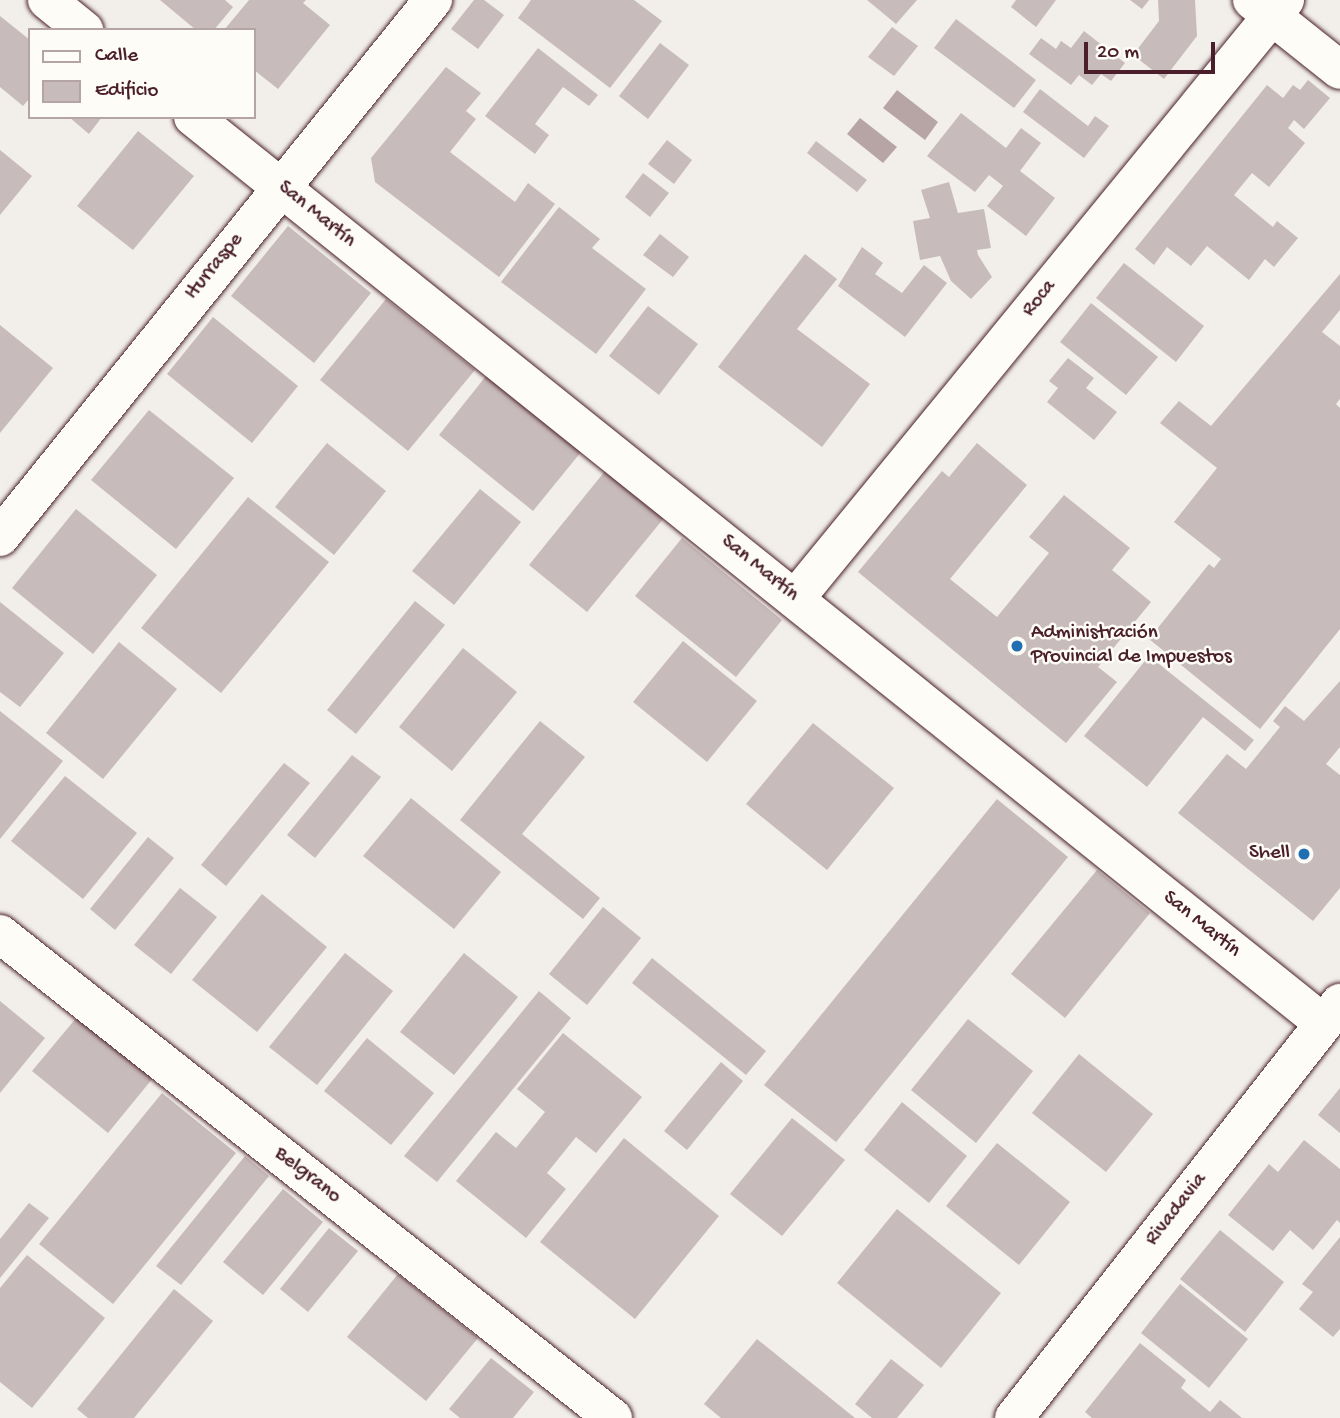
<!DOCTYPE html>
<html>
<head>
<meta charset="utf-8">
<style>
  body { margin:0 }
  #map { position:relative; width:1340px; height:1418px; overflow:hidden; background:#f2efeb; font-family:"Gochi Hand",sans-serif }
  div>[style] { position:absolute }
  .water>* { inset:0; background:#b7a5a6 }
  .building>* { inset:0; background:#c8bbbb }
  .roads { filter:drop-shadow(0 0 2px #4a1f2b) drop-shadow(0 0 2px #4a1f2b) }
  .street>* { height:38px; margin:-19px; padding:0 19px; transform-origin:19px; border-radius:19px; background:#fdfcf7 }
  .secondary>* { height:38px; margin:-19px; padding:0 19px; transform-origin:19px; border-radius:19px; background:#fdfcf7 }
  .dots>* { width:19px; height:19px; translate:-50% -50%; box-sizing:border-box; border:4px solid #fdfcf7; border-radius:50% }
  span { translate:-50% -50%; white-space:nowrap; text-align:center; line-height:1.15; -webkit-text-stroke:5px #fdfcf7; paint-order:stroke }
  .street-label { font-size:21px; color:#4a1f2b }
  .poi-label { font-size:21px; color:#4a1f2b }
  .left { translate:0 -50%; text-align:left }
  .right { translate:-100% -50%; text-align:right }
  .legend { position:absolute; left:28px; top:28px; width:228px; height:91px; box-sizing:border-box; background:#fdfcf7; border:2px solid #b5a4a5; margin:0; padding:9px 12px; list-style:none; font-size:21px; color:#4a1f2b }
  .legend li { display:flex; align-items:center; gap:14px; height:35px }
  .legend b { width:35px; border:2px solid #b5a4a5 }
  .scale { position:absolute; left:1084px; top:42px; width:131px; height:32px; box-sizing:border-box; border:4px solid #4a1f2b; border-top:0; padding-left:9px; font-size:21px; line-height:24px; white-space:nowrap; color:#4a1f2b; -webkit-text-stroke:5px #fdfcf7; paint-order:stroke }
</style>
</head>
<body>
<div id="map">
  <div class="water">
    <i style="clip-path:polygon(897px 90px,938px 122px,925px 140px,883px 108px)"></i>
    <i style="clip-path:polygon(860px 118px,897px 147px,883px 163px,847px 134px)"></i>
  </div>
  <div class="building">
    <i style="clip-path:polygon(160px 0,225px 0,233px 7px,214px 30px,196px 30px)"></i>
    <i style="clip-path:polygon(249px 0,306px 0,303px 3px,330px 25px,278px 89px,254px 70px,254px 30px,224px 30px)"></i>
    <i style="clip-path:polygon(474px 0,484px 0,504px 15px,478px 49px,451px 29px)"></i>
    <i style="clip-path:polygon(531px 0,634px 0,662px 21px,610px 88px,518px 18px)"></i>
    <i style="clip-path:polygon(867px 0,917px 0,896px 24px)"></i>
    <i style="clip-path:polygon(1016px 0,1056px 0,1036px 27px,1011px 7px)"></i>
    <i style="clip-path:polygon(1130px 0,1149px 0,1142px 9px)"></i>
    <i style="clip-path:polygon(1158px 0,1195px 0,1197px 36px,1164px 79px,1133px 55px,1159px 21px)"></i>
    <i style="clip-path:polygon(0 16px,30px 40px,30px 98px,23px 106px,0 87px)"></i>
    <i style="clip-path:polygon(956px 19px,1036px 80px,1014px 108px,934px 48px)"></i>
    <i style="clip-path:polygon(892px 27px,918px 46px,894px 76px,868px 57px)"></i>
    <i style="clip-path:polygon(1084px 31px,1125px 63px,1111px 81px,1101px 74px,1092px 85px,1079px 75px,1071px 85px,1029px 54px,1041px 38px,1056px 49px,1061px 41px,1071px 48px)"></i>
    <i style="clip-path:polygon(660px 43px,689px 65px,648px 119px,619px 96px)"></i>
    <i style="clip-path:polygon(538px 48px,598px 95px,589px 106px,563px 87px,535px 124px,549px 135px,535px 154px,485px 116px)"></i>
    <i style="clip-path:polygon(446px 67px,481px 93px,466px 111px,476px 119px,450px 152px,515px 202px,528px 183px,555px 204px,499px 277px,375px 182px,371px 158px)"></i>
    <i style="clip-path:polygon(1308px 80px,1330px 98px,1304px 129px,1294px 120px,1288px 128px,1305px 143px,1269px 187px,1252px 173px,1234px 195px,1273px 227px,1277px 221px,1298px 238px,1274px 267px,1265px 259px,1249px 280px,1207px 246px,1191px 266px,1167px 247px,1154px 265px,1135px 249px,1267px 85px,1283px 98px,1293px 85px,1300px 90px)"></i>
    <i style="clip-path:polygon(1040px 89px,1088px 126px,1095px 116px,1109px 126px,1084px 158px,1023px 112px)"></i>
    <i style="clip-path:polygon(961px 113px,1006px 148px,1021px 128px,1041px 143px,1020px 171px,1055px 198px,1026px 236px,987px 206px,1003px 186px,989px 175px,975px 192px,927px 156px)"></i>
    <i style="clip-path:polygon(69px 117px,102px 117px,89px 134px)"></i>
    <i style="clip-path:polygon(138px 131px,194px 176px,133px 250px,77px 206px)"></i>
    <i style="clip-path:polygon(667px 140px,692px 160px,674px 184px,648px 164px)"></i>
    <i style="clip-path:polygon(816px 141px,867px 180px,857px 192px,807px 153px)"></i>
    <i style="clip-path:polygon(0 150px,32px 176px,0 215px)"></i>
    <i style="clip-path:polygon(643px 173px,669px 193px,650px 217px,625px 197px)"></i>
    <i style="clip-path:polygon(949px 182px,958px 213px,984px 209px,991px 248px,977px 250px,978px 255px,992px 277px,971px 299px,951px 281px,940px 256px,920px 260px,913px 221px,930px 218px,921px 190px)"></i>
    <i style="clip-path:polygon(559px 207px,600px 239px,592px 248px,646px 289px,596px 354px,501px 282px)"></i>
    <i style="clip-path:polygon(288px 226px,371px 293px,314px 363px,231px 296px)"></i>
    <i style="clip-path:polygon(660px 234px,689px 257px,673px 277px,643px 255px)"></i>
    <i style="clip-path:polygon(862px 247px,883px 263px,875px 274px,902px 293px,924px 265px,947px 283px,905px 337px,838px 286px)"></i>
    <i style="clip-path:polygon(805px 254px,837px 279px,797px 329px,870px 384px,822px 447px,718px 367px)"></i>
    <i style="clip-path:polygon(1124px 263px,1204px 326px,1176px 362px,1096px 298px)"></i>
    <i style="clip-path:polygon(1340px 274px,1340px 310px,1322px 332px,1340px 346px,1340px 399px,1336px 404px,1340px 408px,1340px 629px,1260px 729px,1149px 639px,1209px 564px,1214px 568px,1221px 559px,1174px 522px,1217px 468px,1160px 423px,1179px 401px,1211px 426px)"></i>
    <i style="clip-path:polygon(386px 299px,475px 370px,408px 451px,320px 380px)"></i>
    <i style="clip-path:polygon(1091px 303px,1158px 357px,1126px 395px,1060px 342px)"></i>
    <i style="clip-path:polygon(648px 306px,698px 344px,659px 395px,609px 356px)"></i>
    <i style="clip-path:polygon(213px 317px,298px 386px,252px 443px,167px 374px)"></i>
    <i style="clip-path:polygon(0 325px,53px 368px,0 433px)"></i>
    <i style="clip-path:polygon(1068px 358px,1094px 378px,1086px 388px,1117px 412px,1094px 440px,1047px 402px,1058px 388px,1049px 381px)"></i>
    <i style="clip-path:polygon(486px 376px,581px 452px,533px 511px,439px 435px)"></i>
    <i style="clip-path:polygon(149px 410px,234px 478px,176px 549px,91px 480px)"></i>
    <i style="clip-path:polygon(327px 443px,386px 491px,334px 555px,275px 507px)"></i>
    <i style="clip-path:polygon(977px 443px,1027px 485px,950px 579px,997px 617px,1049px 553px,1029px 537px,1064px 495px,1130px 548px,1112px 570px,1151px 602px,1098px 667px,1117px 682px,1066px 743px,858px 572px,942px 471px,949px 477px)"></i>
    <i style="clip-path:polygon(605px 471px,664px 518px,587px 612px,529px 565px)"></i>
    <i style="clip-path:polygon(480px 489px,521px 522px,454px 605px,412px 571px)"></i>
    <i style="clip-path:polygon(248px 497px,329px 562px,221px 693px,141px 628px)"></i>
    <i style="clip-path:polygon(76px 509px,157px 575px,93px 654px,12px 588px)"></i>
    <i style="clip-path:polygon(682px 538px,782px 620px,736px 677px,635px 596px)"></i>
    <i style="clip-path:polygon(415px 601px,445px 625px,356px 734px,327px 710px)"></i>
    <i style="clip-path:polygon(0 602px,64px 653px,20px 707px,0 692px)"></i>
    <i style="clip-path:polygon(683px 641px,757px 701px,707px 762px,633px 702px)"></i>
    <i style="clip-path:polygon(119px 642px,177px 689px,103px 779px,46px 733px)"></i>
    <i style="clip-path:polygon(463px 648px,517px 692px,452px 771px,399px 727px)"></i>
    <i style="clip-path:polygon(1149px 656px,1254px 740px,1245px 751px,1203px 717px,1147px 787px,1084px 736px)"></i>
    <i style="clip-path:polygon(1340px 681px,1340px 747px,1326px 764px,1340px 775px,1340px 888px,1313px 921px,1178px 813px,1227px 754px,1246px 769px,1280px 727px,1273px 721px,1285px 706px,1304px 721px)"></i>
    <i style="clip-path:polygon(0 711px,63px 761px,0 839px)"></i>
    <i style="clip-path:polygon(540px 721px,585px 757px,522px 834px,600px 898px,583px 919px,460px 820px)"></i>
    <i style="clip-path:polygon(813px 723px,894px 788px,827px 870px,746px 804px)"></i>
    <i style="clip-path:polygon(352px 755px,381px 777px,315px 858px,287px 835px)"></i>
    <i style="clip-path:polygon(284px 763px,310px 783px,226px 886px,201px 865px)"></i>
    <i style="clip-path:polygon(65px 776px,137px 833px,83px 899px,11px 841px)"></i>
    <i style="clip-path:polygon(411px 798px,501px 872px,454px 929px,363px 856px)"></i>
    <i style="clip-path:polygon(997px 799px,1068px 857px,836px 1142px,764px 1085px)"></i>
    <i style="clip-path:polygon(148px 837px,174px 858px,115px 930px,90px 909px)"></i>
    <i style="clip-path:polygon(1097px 870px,1150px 913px,1065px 1018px,1011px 974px)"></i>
    <i style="clip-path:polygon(180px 888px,217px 917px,171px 974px,134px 945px)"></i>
    <i style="clip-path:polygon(262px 894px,327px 947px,257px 1032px,192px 980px)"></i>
    <i style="clip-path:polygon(603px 907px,641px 938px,587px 1005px,549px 974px)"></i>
    <i style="clip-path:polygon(345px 953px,393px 991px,317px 1085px,269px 1047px)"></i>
    <i style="clip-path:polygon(464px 953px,518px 997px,454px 1075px,400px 1032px)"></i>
    <i style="clip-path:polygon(652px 958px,766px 1051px,746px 1075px,632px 983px)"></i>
    <i style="clip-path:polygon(539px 991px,571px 1018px,437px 1182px,404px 1156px)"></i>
    <i style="clip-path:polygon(0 1001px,45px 1038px,0 1093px)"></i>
    <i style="clip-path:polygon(77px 1017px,153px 1078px,108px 1133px,32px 1071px)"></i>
    <i style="clip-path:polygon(968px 1019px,1033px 1071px,976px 1143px,911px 1090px)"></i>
    <i style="clip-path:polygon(563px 1033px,642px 1097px,596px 1153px,576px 1137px,547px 1173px,566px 1189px,526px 1238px,456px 1181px,496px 1132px,516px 1148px,545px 1112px,517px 1089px)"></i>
    <i style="clip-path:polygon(367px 1038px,434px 1093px,391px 1145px,324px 1091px)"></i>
    <i style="clip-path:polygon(1079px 1054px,1153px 1114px,1106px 1172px,1032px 1113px)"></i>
    <i style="clip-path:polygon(721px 1062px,743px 1081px,687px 1150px,664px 1131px)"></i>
    <i style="clip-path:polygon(1340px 1088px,1340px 1133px,1318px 1115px)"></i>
    <i style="clip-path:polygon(162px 1093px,236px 1153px,113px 1304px,39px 1244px)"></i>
    <i style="clip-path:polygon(902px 1102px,967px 1156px,929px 1203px,864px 1150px)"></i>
    <i style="clip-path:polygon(792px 1118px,845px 1160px,782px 1236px,730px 1194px)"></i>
    <i style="clip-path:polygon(624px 1138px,719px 1216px,635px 1319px,540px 1242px)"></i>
    <i style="clip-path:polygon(1304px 1140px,1340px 1169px,1340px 1223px,1337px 1220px,1313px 1250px,1290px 1230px,1273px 1251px,1228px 1215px,1269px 1164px,1278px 1172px)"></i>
    <i style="clip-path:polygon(997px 1143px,1070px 1202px,1019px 1265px,946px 1206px)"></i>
    <i style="clip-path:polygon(245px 1156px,269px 1176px,181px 1285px,156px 1266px)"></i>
    <i style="clip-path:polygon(283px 1189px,323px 1222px,263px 1295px,223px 1262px)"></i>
    <i style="clip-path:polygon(29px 1203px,49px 1218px,0 1278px,0 1239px)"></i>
    <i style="clip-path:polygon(897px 1209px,1001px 1293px,941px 1368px,837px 1283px)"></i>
    <i style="clip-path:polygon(329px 1228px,358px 1251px,308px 1312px,280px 1289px)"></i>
    <i style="clip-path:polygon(1220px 1230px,1284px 1282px,1245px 1332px,1180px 1279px)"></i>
    <i style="clip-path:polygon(1340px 1237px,1340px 1329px,1333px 1337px,1299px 1309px,1313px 1292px,1302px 1284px)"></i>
    <i style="clip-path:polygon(27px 1255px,105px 1318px,32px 1408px,0 1382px,0 1288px)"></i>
    <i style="clip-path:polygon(398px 1274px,478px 1338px,426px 1401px,347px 1337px)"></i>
    <i style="clip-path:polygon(1180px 1284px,1248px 1339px,1209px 1388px,1141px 1333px)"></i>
    <i style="clip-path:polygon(174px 1289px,213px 1321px,134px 1418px,88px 1418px,77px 1409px)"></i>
    <i style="clip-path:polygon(757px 1339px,855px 1418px,721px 1418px,704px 1404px)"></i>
    <i style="clip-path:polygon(1140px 1343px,1186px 1380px,1181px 1388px,1210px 1412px,1220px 1400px,1242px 1418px,1092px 1418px,1085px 1412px)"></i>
    <i style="clip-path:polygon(491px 1358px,534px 1392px,513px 1418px,460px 1418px,449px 1409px)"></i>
    <i style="clip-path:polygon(891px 1359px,924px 1385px,897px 1418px,872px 1418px,855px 1404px)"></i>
  </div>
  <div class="roads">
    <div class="street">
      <i style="left:47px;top:0;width:48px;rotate:39deg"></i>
      <i style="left:1252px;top:0;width:112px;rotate:38.5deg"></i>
      <i style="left:193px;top:117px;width:1448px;rotate:38.72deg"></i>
      <i style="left:0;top:537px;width:690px;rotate:-51.12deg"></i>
      <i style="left:795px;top:599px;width:774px;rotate:-50.72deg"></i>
      <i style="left:0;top:934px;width:781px;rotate:38.29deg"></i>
    </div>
    <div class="secondary">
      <i style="left:1014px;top:1418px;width:528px;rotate:-51.85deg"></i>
    </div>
  </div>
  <div class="dots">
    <i style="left:1017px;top:646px;background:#1f6fb2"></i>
    <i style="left:1304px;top:854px;background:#1f6fb2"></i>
  </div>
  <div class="street-label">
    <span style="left:316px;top:215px;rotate:39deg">San Martín</span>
    <span style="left:215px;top:267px;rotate:-51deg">Iturraspe</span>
    <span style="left:1040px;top:299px;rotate:-51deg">Roca</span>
    <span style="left:759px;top:569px;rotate:39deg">San Martín</span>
    <span style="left:1201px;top:925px;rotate:39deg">San Martín</span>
    <span style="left:307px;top:1176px;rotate:38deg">Belgrano</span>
    <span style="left:1177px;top:1210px;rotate:-52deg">Rivadavia</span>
  </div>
  <div class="poi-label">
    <span class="left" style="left:1031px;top:646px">Administración<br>Provincial de Impuestos</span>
    <span class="right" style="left:1290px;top:854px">Shell</span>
  </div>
  <ul class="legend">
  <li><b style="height:9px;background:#fdfcf7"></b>Calle</li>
  <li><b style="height:19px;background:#c8bbbb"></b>Edificio</li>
  </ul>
  <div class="scale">20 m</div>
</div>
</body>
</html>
